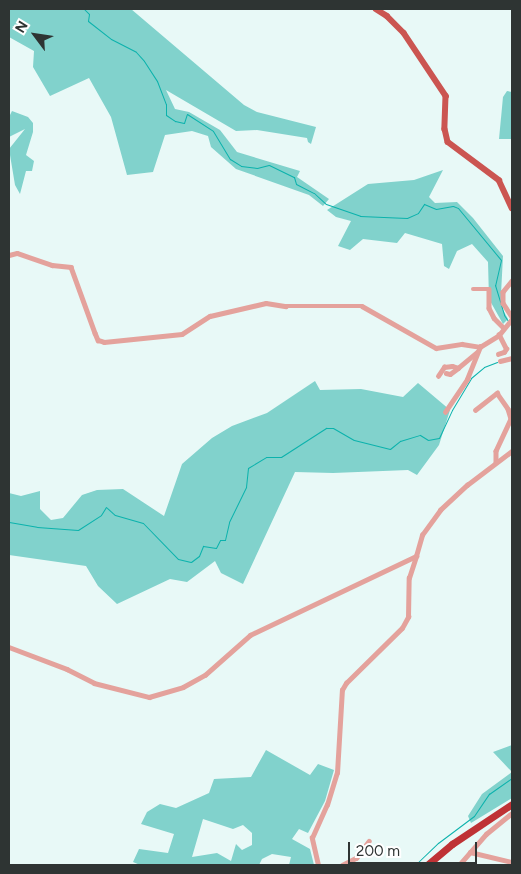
<!DOCTYPE html>
<html>
<head>
<meta charset="utf-8">
<style>
  body { margin:0 }
  #map { position:relative; width:521px; height:874px; overflow:hidden; background:#e8f9f7; font-family:Figtree,sans-serif }
  div>[style] { position:absolute }
  .green>* { inset:0; background:#81d2cc }
  .stream>* { height:1px; margin:-0.5px; padding:0 0.5px; transform-origin:0.5px; border-radius:0.5px; background:#0bb2ac }
  .minor>* { height:4.5px; margin:-2.25px; padding:0 2.25px; transform-origin:2.25px; border-radius:2.25px; background:#e4a29c }
  .major>* { height:5.5px; margin:-2.75px; padding:0 2.75px; transform-origin:2.75px; border-radius:2.75px; background:#cb5551 }
  .highway>* { height:7px; margin:-3.5px; padding:0 3.5px; transform-origin:3.5px; border-radius:3.5px; background:#bf3235 }
  span { translate:-50% -50%; white-space:nowrap; text-align:center; line-height:1.15; -webkit-text-stroke:4px #fff; paint-order:stroke }
  .frame { position:absolute; inset:0; border:10px solid #2e3433; pointer-events:none }
  .north { position:absolute; left:10px; top:10px; width:50px; height:50px; -webkit-text-stroke:4px #fff; paint-order:stroke; rotate:301deg; font-size:14px; font-weight:700; line-height:20px; text-align:center; color:#2e3433 }
  .north::after { content:''; display:block; margin:auto; width:18px; height:22px; background:#2e3433; clip-path:polygon(50% 0,100% 100%,50% 72%,0 100%) }
  .scale { position:absolute; left:348px; top:842px; width:129px; height:22px; box-sizing:border-box; border:2px solid #2e3433; border-top:0; padding-left:6px; font-size:15px; line-height:18px; white-space:nowrap; color:#2e3433; -webkit-text-stroke:4px #fff; paint-order:stroke }
</style>
</head>
<body>
<div id="map">
  <div class="green">
    <i style="clip-path:polygon(9px 9px,131px 9px,244px 105px,257px 112px,316px 127px,311px 144px,308px 142px,307px 138px,257px 130px,236px 131px,166px 90px,175px 109px,189px 112px,220px 130px,237px 152px,300px 171px,297px 177px,329px 199px,323px 206px,309px 195px,236px 169px,211px 147px,208px 136px,192px 131px,165px 135px,153px 172px,127px 175px,111px 117px,89px 78px,50px 96px,33px 67px,34px 51px,9px 37px)"></i>
    <i style="clip-path:polygon(507px 91px,512px 92px,512px 139px,499px 139px,503px 97px)"></i>
    <i style="clip-path:polygon(12px 111px,28px 117px,33px 123px,33px 132px,26px 155px,34px 161px,32px 171px,26px 171px,20px 194px,15px 185px,9px 149px,25px 129px,9px 137px,9px 117px)"></i>
    <i style="clip-path:polygon(443px 170px,429px 197px,435px 203px,457px 202px,473px 218px,503px 256px,501px 294px,503px 310px,508px 319px,503px 324px,489px 299px,488px 262px,472px 244px,457px 251px,449px 269px,444px 266px,442px 244px,405px 233px,397px 243px,363px 239px,350px 250px,338px 246px,351px 221px,336px 217px,327px 210px,368px 184px,414px 180px)"></i>
    <i style="clip-path:polygon(315px 381px,320px 390px,361px 389px,403px 397px,418px 383px,450px 410px,439px 445px,417px 475px,408px 470px,333px 473px,295px 472px,243px 584px,221px 573px,215px 561px,187px 582px,170px 579px,117px 604px,98px 586px,86px 566px,9px 555px,9px 493px,21px 496px,40px 491px,40px 509px,51px 520px,63px 518px,82px 495px,97px 490px,123px 489px,164px 516px,182px 464px,212px 438px,232px 426px,267px 413px)"></i>
    <i style="clip-path:polygon(512px 745px,512px 798px,471px 823px,468px 816px,482px 794px,512px 772px,493px 752px)"></i>
    <i style="clip-path:polygon(evenodd,266px 750px,310px 775px,318px 764px,334px 770px,325px 801px,308px 833px,299px 829px,292px 839px,310px 849px,314px 865px,289px 865px,291px 857px,272px 854px,262px 859px,259px 865px,140px 865px,133px 862px,139px 849px,168px 853px,174px 834px,141px 824px,147px 812px,160px 804px,176px 808px,209px 793px,214px 779px,251px 777px,266px 750px,203px 819px,233px 829px,243px 825px,252px 833px,252px 845px,242px 850px,236px 844px,231px 861px,217px 853px,192px 857px,203px 819px)"></i>
  </div>
  <div class="stream">
    <i style="left:84px;top:9px;width:7px;rotate:45deg"></i>
    <i style="left:89px;top:14px;width:7px;rotate:98deg"></i>
    <i style="left:88px;top:21px;width:29px;rotate:38deg"></i>
    <i style="left:111px;top:39px;width:28px;rotate:27deg"></i>
    <i style="left:136px;top:52px;width:12px;rotate:48deg"></i>
    <i style="left:144px;top:61px;width:24px;rotate:57deg"></i>
    <i style="left:157px;top:81px;width:25px;rotate:69deg"></i>
    <i style="left:166px;top:104px;width:11px;rotate:90deg"></i>
    <i style="left:166px;top:115px;width:11px;rotate:34deg"></i>
    <i style="left:175px;top:121px;width:9px;rotate:13deg"></i>
    <i style="left:184px;top:123px;width:9px;rotate:-72deg"></i>
    <i style="left:187px;top:114px;width:31px;rotate:33deg"></i>
    <i style="left:213px;top:131px;width:33px;rotate:59deg"></i>
    <i style="left:230px;top:159px;width:13px;rotate:32deg"></i>
    <i style="left:241px;top:166px;width:16px;rotate:7deg"></i>
    <i style="left:257px;top:168px;width:12px;rotate:-14deg"></i>
    <i style="left:269px;top:165px;width:28px;rotate:26deg"></i>
    <i style="left:294px;top:177px;width:7px;rotate:74deg"></i>
    <i style="left:296px;top:184px;width:20px;rotate:27deg"></i>
    <i style="left:314px;top:193px;width:16px;rotate:43deg"></i>
    <i style="left:326px;top:204px;width:36px;rotate:19deg"></i>
    <i style="left:360px;top:216px;width:47px;rotate:2.4deg"></i>
    <i style="left:407px;top:218px;width:12px;rotate:-24deg"></i>
    <i style="left:418px;top:213px;width:11px;rotate:-56deg"></i>
    <i style="left:424px;top:204px;width:13px;rotate:23deg"></i>
    <i style="left:436px;top:209px;width:17px;rotate:-10deg"></i>
    <i style="left:453px;top:206px;width:5px;rotate:22deg"></i>
    <i style="left:458px;top:208px;width:67px;rotate:50.4deg"></i>
    <i style="left:501px;top:260px;width:26px;rotate:103deg"></i>
    <i style="left:495px;top:285px;width:31px;rotate:73deg"></i>
    <i style="left:504px;top:315px;width:7px;rotate:56deg"></i>
    <i style="left:9px;top:522px;width:28px;rotate:10deg"></i>
    <i style="left:37px;top:527px;width:41px;rotate:4.2deg"></i>
    <i style="left:78px;top:530px;width:27px;rotate:-33deg"></i>
    <i style="left:101px;top:515px;width:9px;rotate:-58deg"></i>
    <i style="left:106px;top:507px;width:12px;rotate:42deg"></i>
    <i style="left:115px;top:515px;width:29px;rotate:16deg"></i>
    <i style="left:143px;top:523px;width:50px;rotate:45.8deg"></i>
    <i style="left:178px;top:559px;width:13px;rotate:13deg"></i>
    <i style="left:191px;top:562px;width:10px;rotate:-37deg"></i>
    <i style="left:199px;top:556px;width:11px;rotate:-68deg"></i>
    <i style="left:203px;top:546px;width:13px;rotate:9deg"></i>
    <i style="left:216px;top:548px;width:9px;rotate:-63deg"></i>
    <i style="left:220px;top:540px;width:5px"></i>
    <i style="left:225px;top:540px;width:18px;rotate:-77deg"></i>
    <i style="left:229px;top:522px;width:39px;rotate:-64deg"></i>
    <i style="left:246px;top:487px;width:19px;rotate:-84deg"></i>
    <i style="left:248px;top:468px;width:21px;rotate:-31deg"></i>
    <i style="left:266px;top:457px;width:15px"></i>
    <i style="left:281px;top:457px;width:54px;rotate:-32.8deg"></i>
    <i style="left:326px;top:428px;width:7px"></i>
    <i style="left:333px;top:428px;width:24px;rotate:30deg"></i>
    <i style="left:354px;top:440px;width:37px;rotate:14deg"></i>
    <i style="left:390px;top:449px;width:13px;rotate:-39deg"></i>
    <i style="left:400px;top:441px;width:21px;rotate:-17deg"></i>
    <i style="left:420px;top:435px;width:9px;rotate:32deg"></i>
    <i style="left:428px;top:440px;width:11px;rotate:-10deg"></i>
    <i style="left:439px;top:438px;width:31px;rotate:-65deg"></i>
    <i style="left:452px;top:410px;width:37px;rotate:-59deg"></i>
    <i style="left:471px;top:378px;width:17px;rotate:-40deg"></i>
    <i style="left:484px;top:367px;width:14px;rotate:-21deg"></i>
    <i style="left:415px;top:865px;width:32px;rotate:-44deg"></i>
    <i style="left:438px;top:843px;width:45px;rotate:-36.9deg"></i>
    <i style="left:474px;top:816px;width:27px;rotate:-56deg"></i>
    <i style="left:489px;top:794px;width:28px;rotate:-35deg"></i>
  </div>
  <div class="minor">
    <i style="left:9px;top:255px;width:8px;rotate:-14deg"></i>
    <i style="left:17px;top:253px;width:37px;rotate:19deg"></i>
    <i style="left:52px;top:265px;width:19px;rotate:6deg"></i>
    <i style="left:71px;top:267px;width:70px;rotate:70deg"></i>
    <i style="left:95px;top:333px;width:8px;rotate:67deg"></i>
    <i style="left:98px;top:340px;width:6px;rotate:18deg"></i>
    <i style="left:104px;top:342px;width:78px;rotate:-5.9deg"></i>
    <i style="left:182px;top:334px;width:33px;rotate:-33deg"></i>
    <i style="left:210px;top:316px;width:57px;rotate:-13.1deg"></i>
    <i style="left:266px;top:303px;width:20px;rotate:9deg"></i>
    <i style="left:286px;top:306px;width:76px"></i>
    <i style="left:362px;top:306px;width:85px;rotate:29.6deg"></i>
    <i style="left:436px;top:348px;width:26px;rotate:-9deg"></i>
    <i style="left:462px;top:344px;width:18px;rotate:9deg"></i>
    <i style="left:512px;top:281px;width:14px;rotate:129deg"></i>
    <i style="left:503px;top:292px;width:11px;rotate:90deg"></i>
    <i style="left:503px;top:303px;width:17px;rotate:57deg"></i>
    <i style="left:473px;top:289px;width:16px"></i>
    <i style="left:489px;top:289px;width:19px;rotate:90deg"></i>
    <i style="left:489px;top:308px;width:11px;rotate:63deg"></i>
    <i style="left:494px;top:318px;width:14px;rotate:45deg"></i>
    <i style="left:480px;top:347px;width:22px;rotate:-32deg"></i>
    <i style="left:499px;top:335px;width:21px;rotate:-51deg"></i>
    <i style="left:498px;top:354px;width:6px;rotate:-18deg"></i>
    <i style="left:504px;top:352px;width:4px;rotate:-56deg"></i>
    <i style="left:506px;top:349px;width:16px;rotate:-117deg"></i>
    <i style="left:500px;top:361px;width:12px;rotate:-14deg"></i>
    <i style="left:446px;top:373px;width:4px;rotate:14deg"></i>
    <i style="left:450px;top:374px;width:10px;rotate:-37deg"></i>
    <i style="left:438px;top:376px;width:11px;rotate:-56deg"></i>
    <i style="left:444px;top:367px;width:8px;rotate:-7deg"></i>
    <i style="left:452px;top:366px;width:6px;rotate:18deg"></i>
    <i style="left:458px;top:368px;width:25px;rotate:-40deg"></i>
    <i style="left:475px;top:410px;width:28px;rotate:-38deg"></i>
    <i style="left:497px;top:393px;width:19px;rotate:55deg"></i>
    <i style="left:508px;top:409px;width:10px;rotate:73deg"></i>
    <i style="left:511px;top:419px;width:35px;rotate:115deg"></i>
    <i style="left:496px;top:451px;width:11px;rotate:90deg"></i>
    <i style="left:445px;top:412px;width:40px;rotate:-56deg"></i>
    <i style="left:467px;top:379px;width:35px;rotate:-68deg"></i>
    <i style="left:9px;top:647px;width:62px;rotate:20.8deg"></i>
    <i style="left:67px;top:669px;width:30px;rotate:27deg"></i>
    <i style="left:94px;top:683px;width:57px;rotate:14.3deg"></i>
    <i style="left:149px;top:697px;width:35px;rotate:-16deg"></i>
    <i style="left:183px;top:687px;width:25px;rotate:-29deg"></i>
    <i style="left:205px;top:675px;width:60px;rotate:-41.6deg"></i>
    <i style="left:250px;top:635px;width:184px;rotate:-25.4deg"></i>
    <i style="left:416px;top:556px;width:22px;rotate:-74deg"></i>
    <i style="left:422px;top:535px;width:31px;rotate:-54deg"></i>
    <i style="left:440px;top:510px;width:37px;rotate:-43deg"></i>
    <i style="left:467px;top:485px;width:56px;rotate:-37.1deg"></i>
    <i style="left:470px;top:852px;width:43px;rotate:13.4deg"></i>
    <i style="left:318px;top:865px;width:28px;rotate:-103deg"></i>
    <i style="left:312px;top:838px;width:36px;rotate:-66deg"></i>
    <i style="left:327px;top:805px;width:34px;rotate:-73deg"></i>
    <i style="left:337px;top:773px;width:83px;rotate:-86.6deg"></i>
    <i style="left:342px;top:690px;width:8px;rotate:-60deg"></i>
    <i style="left:346px;top:683px;width:78px;rotate:-44.5deg"></i>
    <i style="left:402px;top:628px;width:13px;rotate:-61deg"></i>
    <i style="left:408px;top:617px;width:39px;rotate:-89deg"></i>
    <i style="left:409px;top:578px;width:23px;rotate:-72deg"></i>
    <i style="left:342px;top:865px;width:16px;rotate:-27deg"></i>
    <i style="left:356px;top:858px;width:21px;rotate:-53deg"></i>
    <i style="left:459px;top:865px;width:41px;rotate:-48.9deg"></i>
    <i style="left:486px;top:834px;width:33px;rotate:-39deg"></i>
  </div>
  <div class="major">
    <i style="left:376px;top:9px;width:13px;rotate:32deg"></i>
    <i style="left:387px;top:16px;width:24px;rotate:45deg"></i>
    <i style="left:404px;top:33px;width:76px;rotate:56.3deg"></i>
    <i style="left:446px;top:96px;width:33px;rotate:92deg"></i>
    <i style="left:445px;top:129px;width:13px;rotate:77deg"></i>
    <i style="left:448px;top:142px;width:64px;rotate:36.7deg"></i>
    <i style="left:499px;top:180px;width:31px;rotate:65deg"></i>
  </div>
  <div class="highway">
    <i style="left:427px;top:865px;width:33px;rotate:-40deg"></i>
    <i style="left:452px;top:844px;width:72px;rotate:-33.7deg"></i>
  </div>
  <div class="frame"></div>
  <div class="north">N</div>
  <div class="scale">200 m</div>
</div>
</body>
</html>
